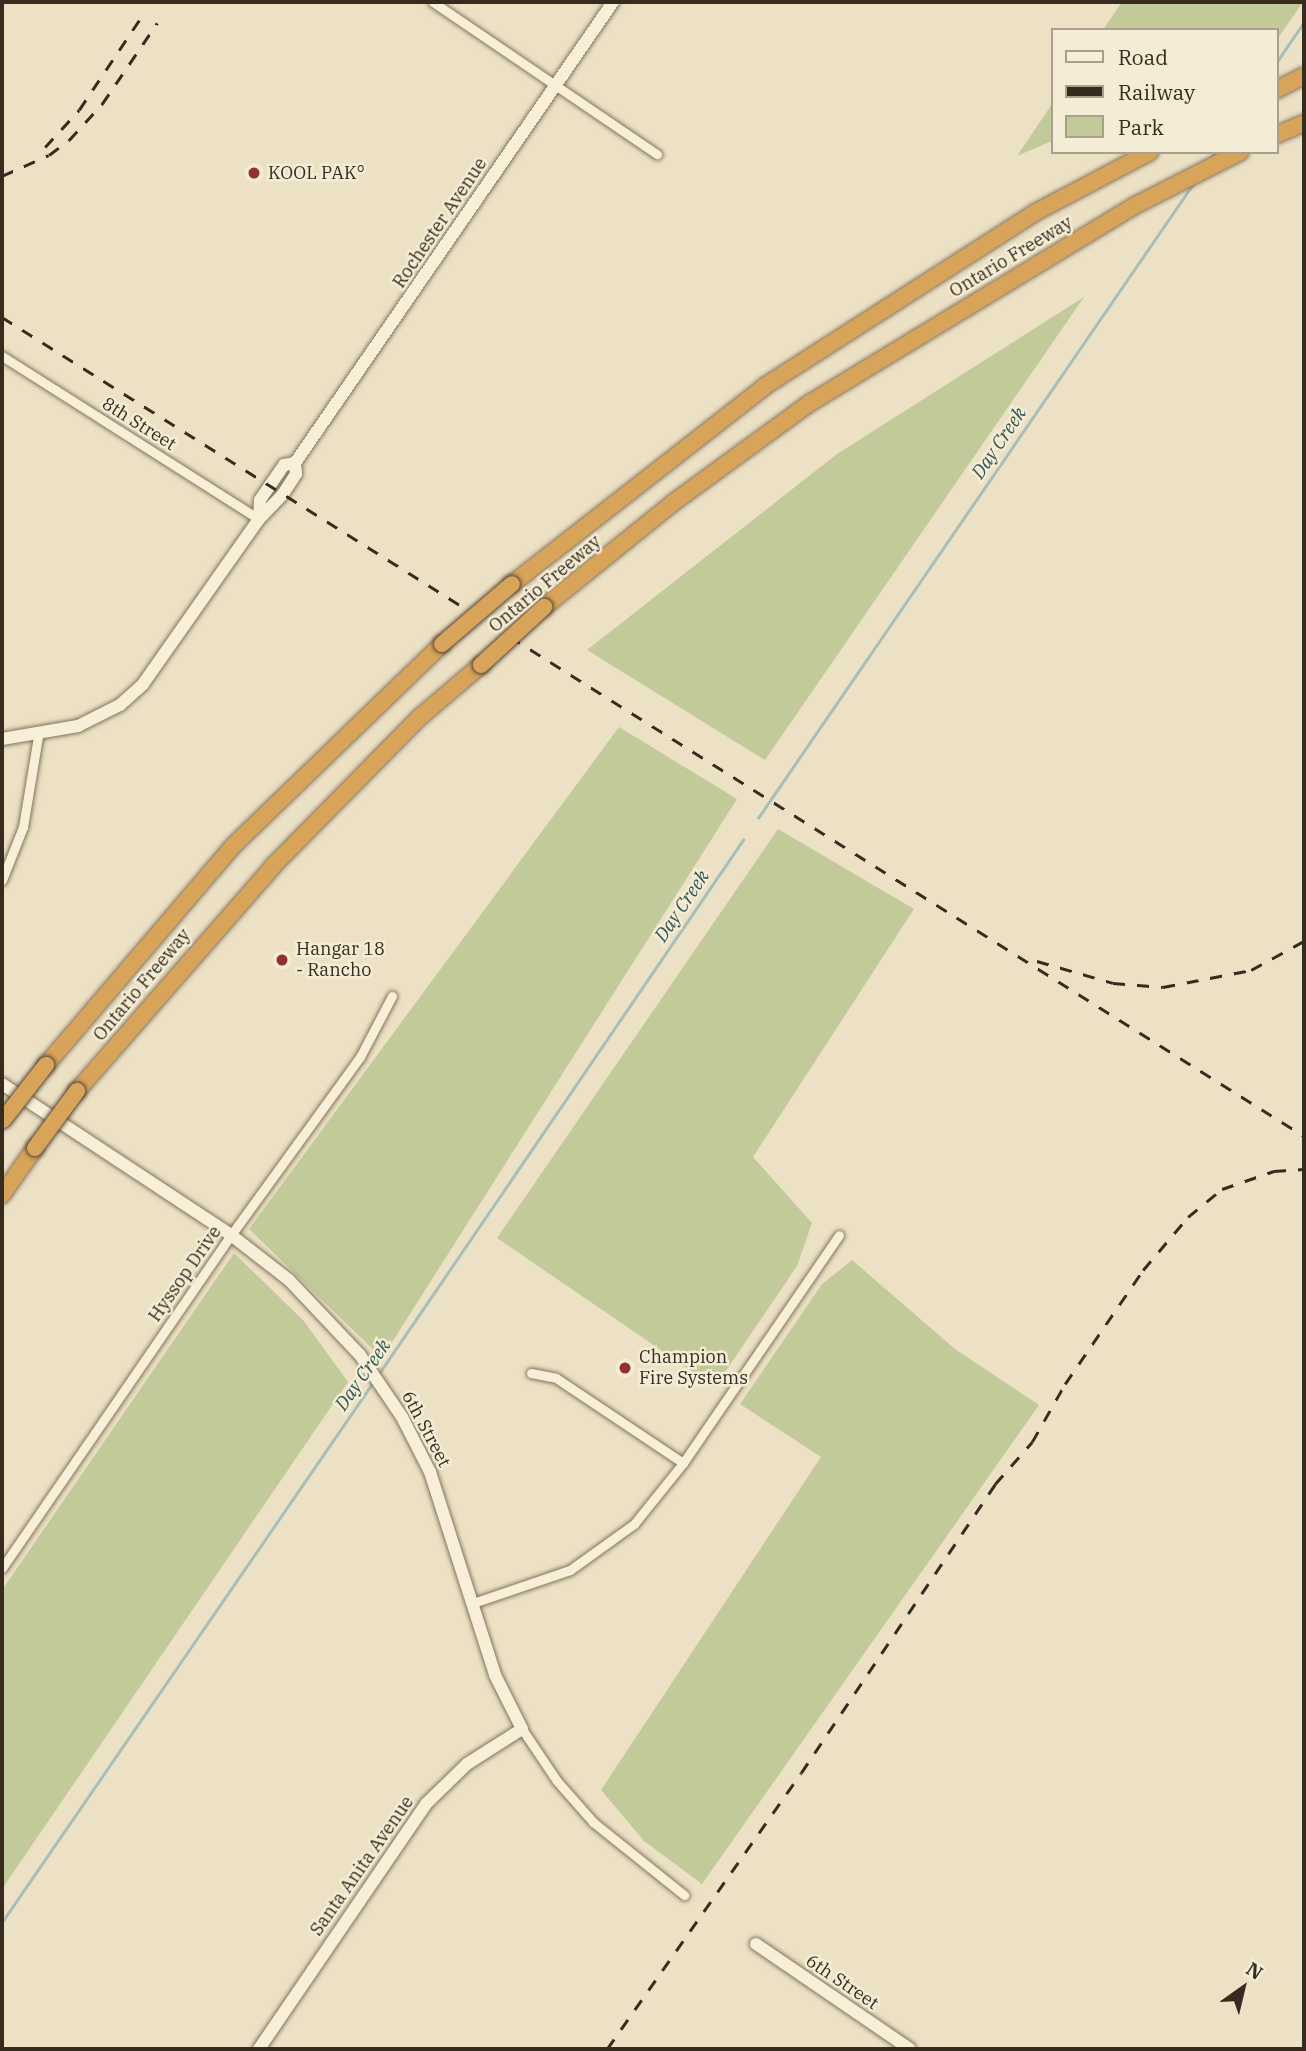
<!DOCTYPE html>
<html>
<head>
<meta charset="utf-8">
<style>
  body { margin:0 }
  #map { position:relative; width:1306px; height:2051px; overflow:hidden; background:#ece1c5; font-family:"IBM Plex Serif",serif }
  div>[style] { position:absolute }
  .green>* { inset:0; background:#c2ca99 }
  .stream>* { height:2.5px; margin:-1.25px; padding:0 1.25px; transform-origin:1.25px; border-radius:1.25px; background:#a6bfb9 }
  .roads { filter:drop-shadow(0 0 2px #86745c) drop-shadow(0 0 2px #86745c) }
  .street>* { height:9px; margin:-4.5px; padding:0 4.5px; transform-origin:4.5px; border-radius:4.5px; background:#f7efd8 }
  .secondary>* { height:12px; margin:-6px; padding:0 6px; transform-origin:6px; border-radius:6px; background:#f7efd8 }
  .highway>* { height:16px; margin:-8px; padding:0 8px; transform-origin:8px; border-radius:8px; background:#d7a45a }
  .rail>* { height:2.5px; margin-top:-1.25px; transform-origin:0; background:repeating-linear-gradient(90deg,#372b1f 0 12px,transparent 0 24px) }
  .bridges { filter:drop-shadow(0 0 2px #544230) drop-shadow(0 0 2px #544230) }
  .highway-bridge>* { height:16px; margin:-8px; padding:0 8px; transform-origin:8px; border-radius:8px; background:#d7a45a }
  .dots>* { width:19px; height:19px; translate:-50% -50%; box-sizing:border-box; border:4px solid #f4ecd4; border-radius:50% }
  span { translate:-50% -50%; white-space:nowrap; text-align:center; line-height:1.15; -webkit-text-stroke:5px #f4ecd4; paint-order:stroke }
  .poi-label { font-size:18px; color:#372b1f }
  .left { translate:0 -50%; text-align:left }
  .street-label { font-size:18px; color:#372b1f }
  .water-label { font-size:19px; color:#2f5654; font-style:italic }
  .frame { position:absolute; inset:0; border:4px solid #372b1f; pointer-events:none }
  .legend { position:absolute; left:1051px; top:28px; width:228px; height:126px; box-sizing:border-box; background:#f4ecd4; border:2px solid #a89f8c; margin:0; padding:9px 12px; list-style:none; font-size:21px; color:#372b1f }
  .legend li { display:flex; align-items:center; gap:14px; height:35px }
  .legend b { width:35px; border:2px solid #a89f8c }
  .north { position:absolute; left:1208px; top:1953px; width:70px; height:70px; -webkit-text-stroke:5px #f4ecd4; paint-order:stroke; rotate:34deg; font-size:19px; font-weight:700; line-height:28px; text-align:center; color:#372b1f }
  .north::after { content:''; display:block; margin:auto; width:24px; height:32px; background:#372b1f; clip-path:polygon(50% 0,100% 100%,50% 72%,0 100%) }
</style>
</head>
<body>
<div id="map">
  <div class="green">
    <i style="clip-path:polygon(1122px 2px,1303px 2px,1276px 41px,1276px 30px,1103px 30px)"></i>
    <i style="clip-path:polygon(1052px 104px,1052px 141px,1017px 156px)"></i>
    <i style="clip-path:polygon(1084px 297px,765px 760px,587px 650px,837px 454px)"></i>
    <i style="clip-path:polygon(619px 727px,737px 799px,382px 1358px,249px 1229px)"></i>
    <i style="clip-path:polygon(778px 829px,914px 909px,753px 1157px,812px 1223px,797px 1266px,715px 1387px,497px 1238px)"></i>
    <i style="clip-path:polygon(234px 1253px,303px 1320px,348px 1382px,2px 1889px,2px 1590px)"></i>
    <i style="clip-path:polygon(852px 1260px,955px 1349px,1039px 1405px,702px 1884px,644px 1841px,601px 1790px,821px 1457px,740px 1404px,822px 1284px)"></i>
  </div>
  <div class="stream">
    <i style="left:1276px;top:63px;width:50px;rotate:-55.7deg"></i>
    <i style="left:1209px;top:161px;width:11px;rotate:-56deg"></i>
    <i style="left:758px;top:818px;width:769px;rotate:-55.55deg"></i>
    <i style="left:378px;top:1375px;width:648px;rotate:-55.7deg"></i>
    <i style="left:2px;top:1922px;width:657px;rotate:-55.49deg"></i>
  </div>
  <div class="roads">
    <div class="street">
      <i style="left:433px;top:2px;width:271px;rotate:34.2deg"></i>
      <i style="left:2px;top:356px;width:304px;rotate:32.4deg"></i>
      <i style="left:2px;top:880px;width:57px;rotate:-68.4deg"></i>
      <i style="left:23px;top:827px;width:92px;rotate:-80.6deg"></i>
      <i style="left:531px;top:1373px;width:25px;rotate:11deg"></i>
      <i style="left:556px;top:1378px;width:153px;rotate:33.8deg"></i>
      <i style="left:2px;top:1568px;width:404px;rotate:-55.5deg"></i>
      <i style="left:231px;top:1235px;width:220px;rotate:-54.1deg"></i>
      <i style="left:360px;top:1057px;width:69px;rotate:-62.3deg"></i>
      <i style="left:473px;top:1603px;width:102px;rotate:-18.8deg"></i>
      <i style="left:570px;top:1570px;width:79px;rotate:-35.7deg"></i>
      <i style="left:634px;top:1524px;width:78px;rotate:-51.2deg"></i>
      <i style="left:683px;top:1463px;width:276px;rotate:-55.6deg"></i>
      <i style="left:522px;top:1729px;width:63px;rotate:56.1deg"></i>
      <i style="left:557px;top:1781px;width:55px;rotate:48.7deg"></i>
      <i style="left:593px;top:1822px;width:117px;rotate:38.7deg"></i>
    </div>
    <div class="secondary">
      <i style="left:259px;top:519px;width:19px;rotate:-87deg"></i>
      <i style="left:260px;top:500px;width:42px;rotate:-55.6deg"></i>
      <i style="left:284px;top:465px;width:11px;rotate:-10deg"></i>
      <i style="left:2px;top:739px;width:77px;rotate:-9.7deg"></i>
      <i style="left:78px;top:726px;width:47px;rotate:-26.6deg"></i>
      <i style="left:120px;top:705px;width:31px;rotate:-42deg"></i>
      <i style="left:143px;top:684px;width:202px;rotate:-54.9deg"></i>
      <i style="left:259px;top:519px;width:35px;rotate:-46deg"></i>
      <i style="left:283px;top:494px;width:24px;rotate:-57deg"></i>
      <i style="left:296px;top:474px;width:11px;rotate:-95deg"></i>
      <i style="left:295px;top:463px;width:560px;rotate:-55.4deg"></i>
      <i style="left:2px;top:1084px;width:274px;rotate:33.4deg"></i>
      <i style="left:231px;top:1235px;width:73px;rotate:37.8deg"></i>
      <i style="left:289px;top:1280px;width:103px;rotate:46.6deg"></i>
      <i style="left:360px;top:1355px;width:75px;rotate:55.9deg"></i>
      <i style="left:402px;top:1417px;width:62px;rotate:63deg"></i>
      <i style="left:430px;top:1472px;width:213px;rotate:72.2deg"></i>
      <i style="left:495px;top:1675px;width:60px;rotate:63.4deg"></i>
      <i style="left:522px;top:1729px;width:65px;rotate:147.5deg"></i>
      <i style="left:467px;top:1764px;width:57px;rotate:135.7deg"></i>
      <i style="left:426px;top:1804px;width:297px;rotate:124.3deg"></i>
      <i style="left:756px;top:1944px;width:186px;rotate:34.3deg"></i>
    </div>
    <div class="highway">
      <i style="left:1276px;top:90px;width:31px;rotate:-27deg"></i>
      <i style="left:1276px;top:135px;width:30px;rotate:-23deg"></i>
      <i style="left:512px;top:584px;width:321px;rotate:-38deg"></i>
      <i style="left:765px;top:386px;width:322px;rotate:-32.7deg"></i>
      <i style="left:1036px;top:212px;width:129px;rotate:-27.8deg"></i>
      <i style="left:544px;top:607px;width:167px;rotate:-38.9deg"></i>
      <i style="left:674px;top:502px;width:168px;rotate:-36.1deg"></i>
      <i style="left:810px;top:403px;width:381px;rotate:-31.3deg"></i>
      <i style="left:1136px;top:205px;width:117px;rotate:-27deg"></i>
      <i style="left:46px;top:1065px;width:289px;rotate:-49.5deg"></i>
      <i style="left:234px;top:845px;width:289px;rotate:-44deg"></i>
      <i style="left:77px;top:1091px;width:298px;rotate:-48.9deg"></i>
      <i style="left:273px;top:866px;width:209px;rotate:-45.4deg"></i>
      <i style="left:420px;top:717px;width:80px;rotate:-40.4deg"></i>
      <i style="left:2px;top:1195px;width:57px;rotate:-54.9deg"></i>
    </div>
  </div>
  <div class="rail">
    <i style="left:45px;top:147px;width:50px;rotate:-47.4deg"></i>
    <i style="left:79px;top:110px;width:110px;rotate:-56.2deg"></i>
    <i style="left:2px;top:176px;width:51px;rotate:-24.1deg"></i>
    <i style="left:49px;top:155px;width:25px;rotate:-37deg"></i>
    <i style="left:69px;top:140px;width:49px;rotate:-47.5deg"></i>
    <i style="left:102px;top:104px;width:98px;rotate:-55.8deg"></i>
    <i style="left:2px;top:317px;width:1538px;rotate:32.17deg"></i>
    <i style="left:1037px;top:961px;width:79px;rotate:16.1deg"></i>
    <i style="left:1113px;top:983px;width:50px;rotate:4.6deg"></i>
    <i style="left:1163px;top:987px;width:90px;rotate:-10.9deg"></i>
    <i style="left:1251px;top:970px;width:60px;rotate:-28.7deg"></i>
    <i style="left:607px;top:2049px;width:337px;rotate:-54.9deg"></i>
    <i style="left:801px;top:1773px;width:348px;rotate:-56.1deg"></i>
    <i style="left:995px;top:1484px;width:56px;rotate:-48.6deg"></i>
    <i style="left:1032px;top:1442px;width:67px;rotate:-60.4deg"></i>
    <i style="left:1065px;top:1384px;width:138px;rotate:-55.6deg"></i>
    <i style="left:1143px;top:1270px;width:70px;rotate:-49.7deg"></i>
    <i style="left:1188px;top:1217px;width:44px;rotate:-39.5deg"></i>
    <i style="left:1222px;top:1189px;width:55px;rotate:-19.1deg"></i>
    <i style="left:1274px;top:1171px;width:30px;rotate:-4deg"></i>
  </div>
  <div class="bridges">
    <div class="highway-bridge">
      <i style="left:442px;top:644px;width:92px;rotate:-40.6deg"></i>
      <i style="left:481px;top:665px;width:86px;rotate:-42.6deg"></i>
      <i style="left:3px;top:1120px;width:70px;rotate:-52deg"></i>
      <i style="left:35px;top:1148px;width:71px;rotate:-53.6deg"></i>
    </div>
  </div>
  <div class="dots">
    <i style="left:254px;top:173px;background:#92312f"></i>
    <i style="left:282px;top:960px;background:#92312f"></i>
    <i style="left:625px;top:1368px;background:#92312f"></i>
  </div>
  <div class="poi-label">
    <span class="left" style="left:268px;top:173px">KOOL PAK°</span>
    <span class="left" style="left:296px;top:960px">Hangar 18<br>- Rancho</span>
    <span class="left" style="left:639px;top:1368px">Champion<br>Fire Systems</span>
  </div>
  <div class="street-label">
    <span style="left:440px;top:223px;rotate:-56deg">Rochester Avenue</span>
    <span style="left:1011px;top:257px;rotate:-31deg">Ontario Freeway</span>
    <span style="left:139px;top:424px;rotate:32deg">8th Street</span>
    <span style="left:545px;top:584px;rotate:-40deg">Ontario Freeway</span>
    <span style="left:142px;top:985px;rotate:-50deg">Ontario Freeway</span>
    <span style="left:185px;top:1274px;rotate:-55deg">Hyssop Drive</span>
    <span style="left:426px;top:1429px;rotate:62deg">6th Street</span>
    <span style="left:362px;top:1866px;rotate:-55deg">Santa Anita Avenue</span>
    <span style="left:842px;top:1982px;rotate:34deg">6th Street</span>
  </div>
  <div class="water-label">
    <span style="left:999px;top:443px;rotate:-56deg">Day Creek</span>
    <span style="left:682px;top:906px;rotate:-56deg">Day Creek</span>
    <span style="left:363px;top:1375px;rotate:-55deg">Day Creek</span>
  </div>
  <div class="frame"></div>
  <ul class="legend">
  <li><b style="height:9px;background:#f7efd8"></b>Road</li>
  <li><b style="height:9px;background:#372b1f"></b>Railway</li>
  <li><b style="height:19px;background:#c2ca99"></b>Park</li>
  </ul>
  <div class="north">N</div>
</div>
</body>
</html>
